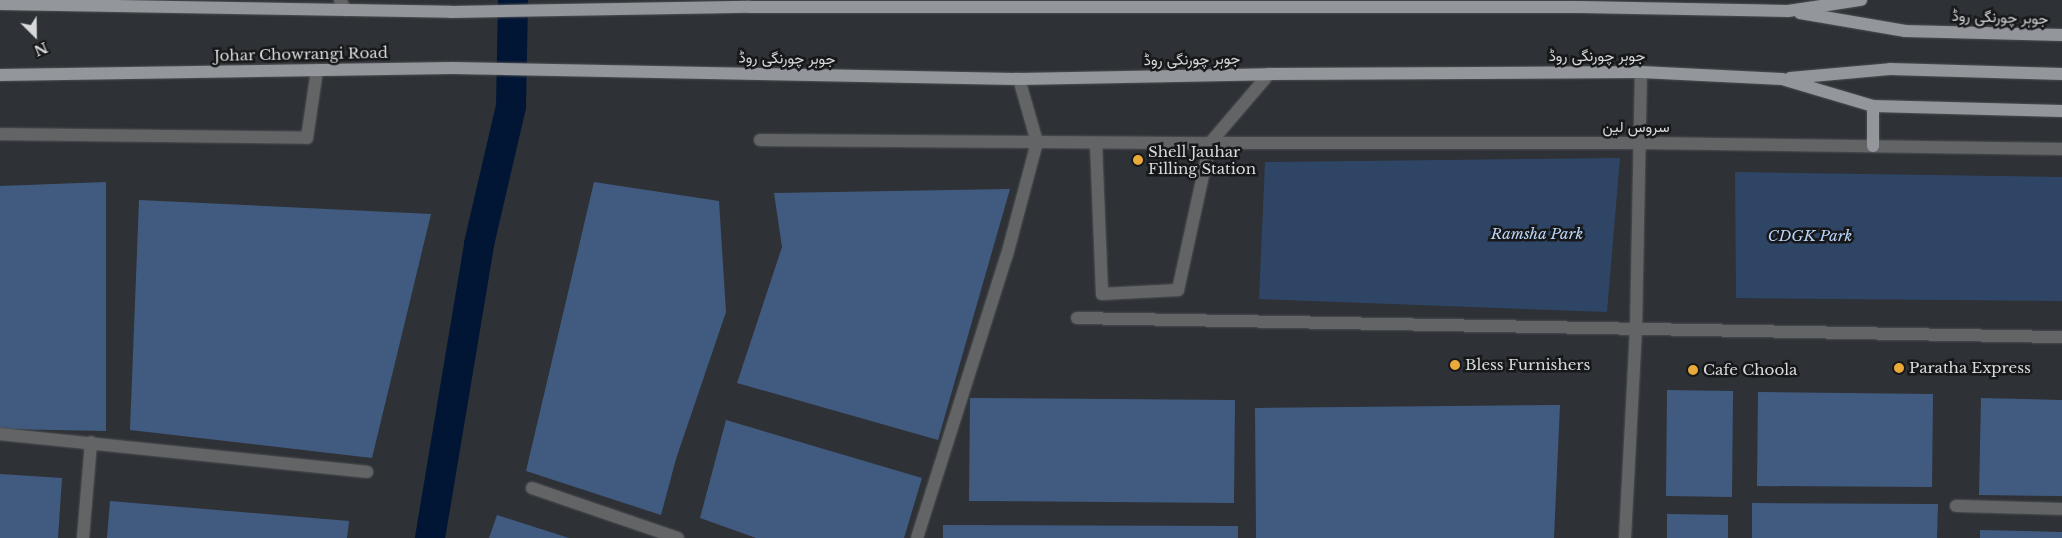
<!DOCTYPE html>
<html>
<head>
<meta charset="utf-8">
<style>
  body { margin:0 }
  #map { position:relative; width:2062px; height:538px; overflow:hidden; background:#2e3135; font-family:"Libre Baskerville",Vazirmatn,serif }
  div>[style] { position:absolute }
  .green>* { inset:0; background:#2f4565 }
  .canal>* { height:30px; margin:-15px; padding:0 15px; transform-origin:15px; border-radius:15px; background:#011635 }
  .building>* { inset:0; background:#415b80 }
  .roads { filter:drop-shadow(0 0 1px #4c4f53) drop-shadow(0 0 1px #4c4f53) }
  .minor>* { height:12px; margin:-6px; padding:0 6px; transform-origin:6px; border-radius:6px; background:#626466 }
  .major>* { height:12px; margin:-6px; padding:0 6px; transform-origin:6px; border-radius:6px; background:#93969a }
  .dots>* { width:14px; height:14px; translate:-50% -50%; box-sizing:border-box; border:2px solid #17181a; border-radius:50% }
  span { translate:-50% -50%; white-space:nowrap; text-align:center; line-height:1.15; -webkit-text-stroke:5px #17181a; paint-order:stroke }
  .street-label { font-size:15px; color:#d7d9db }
  .poi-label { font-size:15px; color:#d7d9db }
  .left { translate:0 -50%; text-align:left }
  .park-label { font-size:15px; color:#bad4f9; font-style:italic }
  .north { position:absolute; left:10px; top:10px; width:50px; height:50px; -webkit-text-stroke:4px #17181a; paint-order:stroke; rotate:157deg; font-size:14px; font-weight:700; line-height:20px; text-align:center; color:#d7d9db }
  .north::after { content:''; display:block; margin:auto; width:18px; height:22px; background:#d7d9db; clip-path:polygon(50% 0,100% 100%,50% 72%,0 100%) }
</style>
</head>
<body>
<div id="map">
  <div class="green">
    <i style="clip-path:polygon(1620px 158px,1607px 312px,1259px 299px,1265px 162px)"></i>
    <i style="clip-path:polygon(1735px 172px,2062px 177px,2062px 301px,1736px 298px)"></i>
  </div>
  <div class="canal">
    <i style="left:430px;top:538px;width:298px;rotate:-80.5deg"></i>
    <i style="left:479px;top:244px;width:142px;rotate:-76.9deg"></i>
    <i style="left:511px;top:106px;width:106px;rotate:-88.9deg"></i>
  </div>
  <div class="building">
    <i style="clip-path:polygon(106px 182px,106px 431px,0 429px,0 186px)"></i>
    <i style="clip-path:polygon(594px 182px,719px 201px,726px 312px,676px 459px,661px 515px,526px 471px)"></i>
    <i style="clip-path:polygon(1010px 189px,938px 440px,737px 383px,782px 247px,774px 193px)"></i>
    <i style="clip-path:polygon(139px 200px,431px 214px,372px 458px,130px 430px)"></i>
    <i style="clip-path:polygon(1667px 390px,1733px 391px,1732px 497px,1666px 496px)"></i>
    <i style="clip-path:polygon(1758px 392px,1933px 394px,1932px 487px,1757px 486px)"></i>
    <i style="clip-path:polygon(970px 398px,1235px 400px,1234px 503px,969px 501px)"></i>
    <i style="clip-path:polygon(1981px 398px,2062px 400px,2062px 496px,1979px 495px)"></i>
    <i style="clip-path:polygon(1560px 405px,1554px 538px,1256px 538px,1255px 408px)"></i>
    <i style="clip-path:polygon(726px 420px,922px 478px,904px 538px,756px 538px,700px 518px)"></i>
    <i style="clip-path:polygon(0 474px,62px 478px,58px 538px,0 538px)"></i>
    <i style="clip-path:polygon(110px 501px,349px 521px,347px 538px,107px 538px)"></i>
    <i style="clip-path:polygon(1752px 503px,1938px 504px,1937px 538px,1752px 538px)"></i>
    <i style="clip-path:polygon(1667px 514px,1728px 515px,1728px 538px,1667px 538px)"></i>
    <i style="clip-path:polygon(497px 515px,569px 538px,489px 538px)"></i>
    <i style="clip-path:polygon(943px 525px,1238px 526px,1238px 538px,943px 538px)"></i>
    <i style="clip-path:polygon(1980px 530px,2062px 532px,2062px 538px,1980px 538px)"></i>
  </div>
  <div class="roads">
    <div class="minor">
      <i style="left:340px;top:0;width:12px;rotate:59deg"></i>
      <i style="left:0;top:134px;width:307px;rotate:0.7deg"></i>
      <i style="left:307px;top:138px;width:69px;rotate:-81.6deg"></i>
      <i style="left:760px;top:140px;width:450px;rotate:0.4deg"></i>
      <i style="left:1210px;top:143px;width:91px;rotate:-49.5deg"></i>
      <i style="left:1096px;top:143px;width:151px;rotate:87.7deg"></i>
      <i style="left:1102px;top:294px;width:76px;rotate:-3deg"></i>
      <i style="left:1178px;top:290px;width:150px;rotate:-77.7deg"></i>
      <i style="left:1210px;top:143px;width:430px"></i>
      <i style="left:1640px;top:143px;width:422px;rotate:0.8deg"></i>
      <i style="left:1077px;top:318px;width:985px;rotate:1.11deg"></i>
      <i style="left:0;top:434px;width:369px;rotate:5.9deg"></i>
      <i style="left:532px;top:488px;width:154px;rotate:18.9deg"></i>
      <i style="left:1956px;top:506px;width:106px;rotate:1.6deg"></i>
      <i style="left:83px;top:538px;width:96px;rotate:-85.2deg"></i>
      <i style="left:917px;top:538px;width:297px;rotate:-72.4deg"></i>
      <i style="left:1007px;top:255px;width:117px;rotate:-75.1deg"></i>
      <i style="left:1037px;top:142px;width:66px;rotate:-105.9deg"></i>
      <i style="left:1625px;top:538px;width:209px;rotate:-87deg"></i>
      <i style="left:1636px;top:329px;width:257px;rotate:-88.9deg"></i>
    </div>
    <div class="major">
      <i style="left:0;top:4px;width:451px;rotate:1deg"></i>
      <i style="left:451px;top:12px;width:299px;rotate:-1deg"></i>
      <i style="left:750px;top:7px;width:830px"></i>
      <i style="left:1580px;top:7px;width:208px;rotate:1.1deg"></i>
      <i style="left:1788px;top:11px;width:74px;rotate:-8.6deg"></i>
      <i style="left:1800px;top:13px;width:107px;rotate:9.7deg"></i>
      <i style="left:1905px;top:31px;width:157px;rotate:1.5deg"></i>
      <i style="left:0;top:75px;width:452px;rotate:-0.9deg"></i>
      <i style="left:452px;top:68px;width:567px;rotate:1.11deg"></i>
      <i style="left:1019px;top:79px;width:250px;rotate:-1.1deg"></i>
      <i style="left:1269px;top:74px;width:372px;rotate:-0.3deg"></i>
      <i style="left:1641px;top:72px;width:141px;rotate:2.8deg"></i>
      <i style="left:1782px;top:79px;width:95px;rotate:16.5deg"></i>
      <i style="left:1873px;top:106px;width:189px;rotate:1.5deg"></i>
      <i style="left:1790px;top:78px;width:100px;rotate:-5.1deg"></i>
      <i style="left:1890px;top:69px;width:172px;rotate:1.7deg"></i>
      <i style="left:1873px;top:106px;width:40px;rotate:90deg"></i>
    </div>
  </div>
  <div class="dots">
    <i style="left:1138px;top:160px;background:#eaaa39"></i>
    <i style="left:1455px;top:365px;background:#eaaa39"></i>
    <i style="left:1899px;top:368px;background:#eaaa39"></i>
    <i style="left:1693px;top:370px;background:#eaaa39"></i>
  </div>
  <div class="street-label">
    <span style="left:2000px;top:17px;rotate:2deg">جوہر چورنگی روڈ</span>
    <span style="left:301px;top:54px;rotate:-1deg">Johar Chowrangi Road</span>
    <span style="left:1597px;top:56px">جوہر چورنگی روڈ</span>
    <span style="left:787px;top:58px;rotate:1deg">جوہر چورنگی روڈ</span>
    <span style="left:1192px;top:59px;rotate:-1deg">جوہر چورنگی روڈ</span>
    <span style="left:1636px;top:127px">سروس لین</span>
  </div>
  <div class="poi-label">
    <span class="left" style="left:1148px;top:160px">Shell Jauhar<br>Filling Station</span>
    <span class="left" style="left:1465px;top:365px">Bless Furnishers</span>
    <span class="left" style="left:1909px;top:368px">Paratha Express</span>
    <span class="left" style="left:1703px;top:370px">Cafe Choola</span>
  </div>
  <div class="park-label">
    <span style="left:1537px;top:234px">Ramsha Park</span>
    <span style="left:1810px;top:236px">CDGK Park</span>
  </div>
  <div class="north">N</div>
</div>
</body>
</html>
